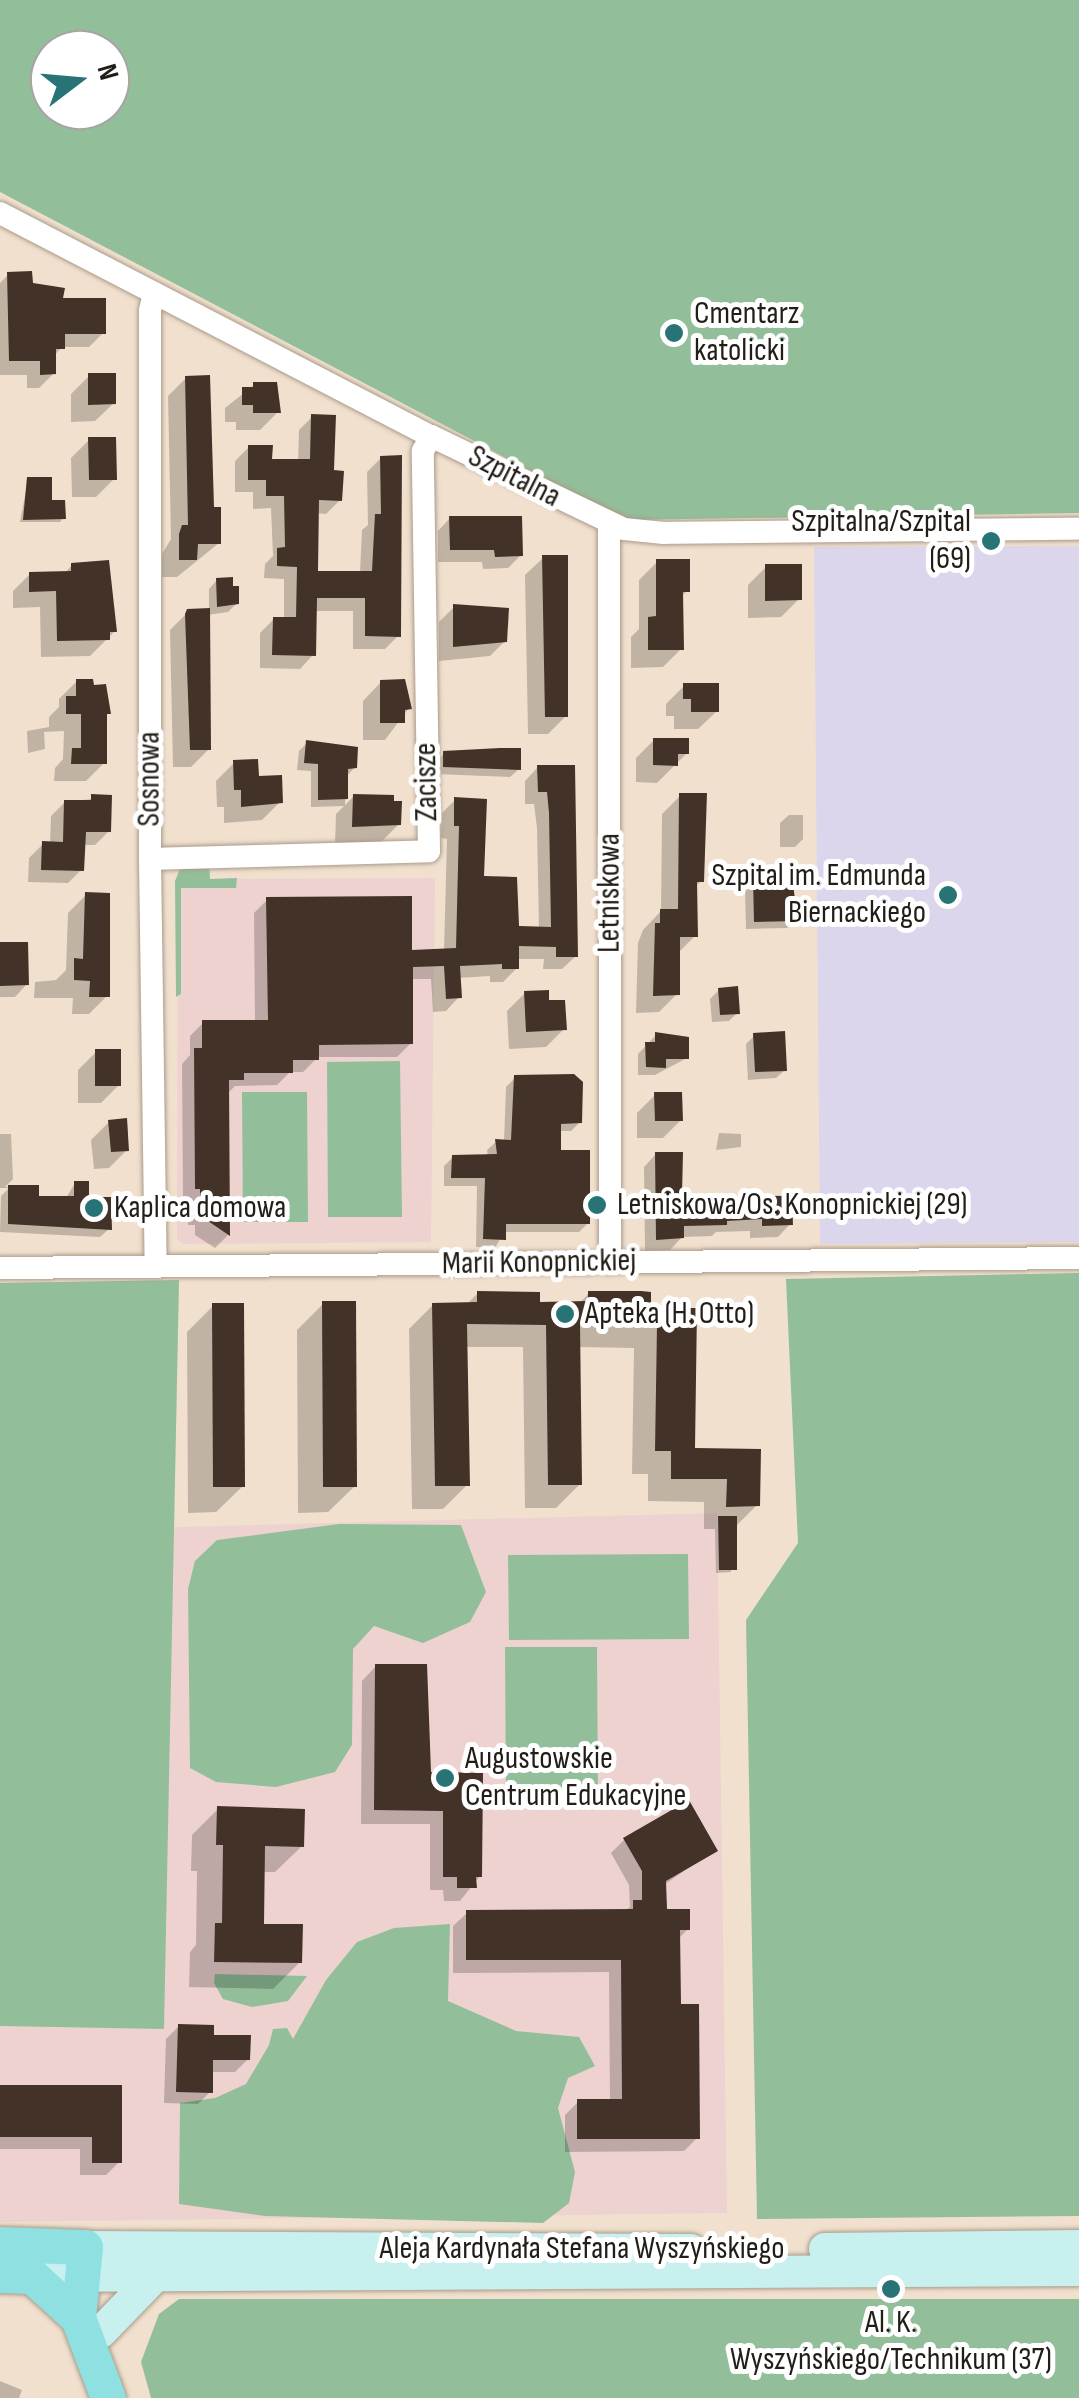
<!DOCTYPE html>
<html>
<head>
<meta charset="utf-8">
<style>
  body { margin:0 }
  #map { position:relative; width:1079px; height:2398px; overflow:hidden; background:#f1e0ce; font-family:"Sofia Sans Condensed",sans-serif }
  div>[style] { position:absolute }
  .education>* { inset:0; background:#edd2d0 }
  .medical>* { inset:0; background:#dbd6eb }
  .green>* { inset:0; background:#92bf99 }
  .shadow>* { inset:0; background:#0003 }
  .building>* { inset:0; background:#433228 }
  .roads { filter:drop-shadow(0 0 2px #aa9b8a) drop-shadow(0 0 2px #aa9b8a) }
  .minor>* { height:22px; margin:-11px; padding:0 11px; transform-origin:11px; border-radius:11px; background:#fff }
  .secondary>* { height:32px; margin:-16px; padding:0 16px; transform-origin:16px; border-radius:16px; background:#c7f0ef }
  .primary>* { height:35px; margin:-17.5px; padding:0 17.5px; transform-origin:17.5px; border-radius:17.5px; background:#8fe0e0 }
  .dots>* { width:28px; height:28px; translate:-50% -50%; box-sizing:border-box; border:5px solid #fff; border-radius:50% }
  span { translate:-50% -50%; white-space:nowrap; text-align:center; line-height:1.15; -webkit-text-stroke:10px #fff; paint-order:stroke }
  .poi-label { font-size:32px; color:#221d16 }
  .left { translate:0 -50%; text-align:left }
  .right { translate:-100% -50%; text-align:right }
  .street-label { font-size:32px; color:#221d16 }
  .north { position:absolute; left:30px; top:30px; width:100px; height:100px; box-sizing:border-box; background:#fff; border:2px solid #a7a5a2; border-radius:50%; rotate:74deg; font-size:28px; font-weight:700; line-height:40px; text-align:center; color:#221d16 }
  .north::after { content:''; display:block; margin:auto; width:35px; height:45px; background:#287376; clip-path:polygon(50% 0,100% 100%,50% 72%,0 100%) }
</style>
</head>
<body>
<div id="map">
  <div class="education">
    <i style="clip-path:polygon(435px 878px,431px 1242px,183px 1244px,177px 1239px,178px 879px)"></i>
    <i style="clip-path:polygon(179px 1280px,174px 1527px,717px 1513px,727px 2213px,0 2222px,0 1283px)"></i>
  </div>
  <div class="medical">
    <i style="clip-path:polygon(1079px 546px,1079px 1242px,820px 1244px,814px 547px)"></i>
  </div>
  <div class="green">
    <i style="clip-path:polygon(evenodd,0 0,1079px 0,1079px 513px,625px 520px,0 192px,0 0,50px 50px,110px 50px,110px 110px,50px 110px,50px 50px)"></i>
    <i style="clip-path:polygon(209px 862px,210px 879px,237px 878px,236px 888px,181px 888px,181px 994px,176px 997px,175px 881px,180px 869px)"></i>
    <i style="clip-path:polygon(400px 1061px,402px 1217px,328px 1217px,327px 1062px)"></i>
    <i style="clip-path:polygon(242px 1092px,307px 1092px,308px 1222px,243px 1222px)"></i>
    <i style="clip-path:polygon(1079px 1273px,1079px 2216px,757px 2219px,746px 1620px,798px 1543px,786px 1279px)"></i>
    <i style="clip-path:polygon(179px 1280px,164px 2029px,0 2026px,0 1283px)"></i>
    <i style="clip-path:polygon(339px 1524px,461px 1525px,486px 1592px,470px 1622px,423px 1643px,374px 1626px,353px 1649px,352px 1745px,335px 1772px,276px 1787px,216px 1782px,190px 1768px,188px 1589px,195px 1561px,217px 1540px)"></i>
    <i style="clip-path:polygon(688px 1554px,689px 1639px,509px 1640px,508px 1555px)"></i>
    <i style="clip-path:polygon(505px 1647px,597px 1647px,598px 1800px,506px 1801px)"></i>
    <i style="clip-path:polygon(450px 1924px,448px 2001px,516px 2031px,579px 2037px,595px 2066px,568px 2078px,558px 2108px,575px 2172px,569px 2203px,543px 2223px,265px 2216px,179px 2204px,180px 2103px,215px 2098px,246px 2084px,269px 2045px,273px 2029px,287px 2028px,293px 2039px,326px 1980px,357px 1942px,394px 1928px)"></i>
    <i style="clip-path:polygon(215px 1974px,307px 1976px,288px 2001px,252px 2007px,223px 1999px,214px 1983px)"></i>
    <i style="clip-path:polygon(179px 2299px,1079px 2299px,1079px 2398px,151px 2398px,141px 2362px,159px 2314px)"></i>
  </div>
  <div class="shadow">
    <i style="clip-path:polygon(8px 275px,60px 300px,103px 333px,89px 347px,62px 347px,54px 356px,54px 373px,39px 388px,27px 388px,27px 375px,0 375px,0 283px)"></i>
    <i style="clip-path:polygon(89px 376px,114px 403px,95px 421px,71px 422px,71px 394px)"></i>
    <i style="clip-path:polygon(186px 378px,219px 543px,177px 577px,162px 577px,162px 554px,171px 539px,168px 396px)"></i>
    <i style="clip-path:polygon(254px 385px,278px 412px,260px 430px,236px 430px,236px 422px,225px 422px,225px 408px)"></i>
    <i style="clip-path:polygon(312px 417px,340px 500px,326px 514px,316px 513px,315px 573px,360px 573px,362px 530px,368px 525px,367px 472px,381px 458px,398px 636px,385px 649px,353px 649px,353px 611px,315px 611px,313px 655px,300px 669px,260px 668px,260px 633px,274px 619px,284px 619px,284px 579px,264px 578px,265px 564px,273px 556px,271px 508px,253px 509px,253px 492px,235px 492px,235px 461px,249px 447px,270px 462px,298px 462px,299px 430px)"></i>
    <i style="clip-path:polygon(89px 440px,114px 479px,96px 497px,72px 497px,71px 458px)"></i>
    <i style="clip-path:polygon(28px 480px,63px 518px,60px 522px,20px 522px)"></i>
    <i style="clip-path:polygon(450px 518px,521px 555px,508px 568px,483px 569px,482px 562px,438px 562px,438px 531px)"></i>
    <i style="clip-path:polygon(544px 557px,566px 716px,548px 734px,528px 734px,525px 575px)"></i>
    <i style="clip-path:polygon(657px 562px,687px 591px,681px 597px,681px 649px,663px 667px,631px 668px,631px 637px,639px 629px,639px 580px)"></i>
    <i style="clip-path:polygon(72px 565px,115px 631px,90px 656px,41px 657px,40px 607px,13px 608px,13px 591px,30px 574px,64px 574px)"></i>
    <i style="clip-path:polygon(766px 567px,799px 599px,781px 617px,748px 618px,748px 585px)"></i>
    <i style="clip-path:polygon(217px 580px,237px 603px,228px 612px,207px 615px,209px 749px,191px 767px,173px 767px,170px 630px,188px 612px,209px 611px,209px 589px)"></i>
    <i style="clip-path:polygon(454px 607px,505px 641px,490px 656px,439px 661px,439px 622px)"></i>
    <i style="clip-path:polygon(77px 681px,109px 713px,104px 717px,104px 763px,86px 781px,54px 781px,55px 768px,63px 759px,64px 731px,44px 732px,45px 749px,28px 753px,27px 731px,49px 727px,49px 717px,59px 707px,59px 699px)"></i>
    <i style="clip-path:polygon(381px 682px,409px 695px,409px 708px,385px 740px,363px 740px,363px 701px)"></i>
    <i style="clip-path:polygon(684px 686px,717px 711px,698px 729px,674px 729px,674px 716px,666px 716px,666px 704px)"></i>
    <i style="clip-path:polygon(654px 740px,687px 753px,657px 783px,636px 782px,636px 758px)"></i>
    <i style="clip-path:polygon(307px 743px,355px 767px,346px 777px,345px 805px,354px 796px,399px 824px,381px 842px,335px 844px,336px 814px,344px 806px,311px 807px,311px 771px,297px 770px,299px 751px)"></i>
    <i style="clip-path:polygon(444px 754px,519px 769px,510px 777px,436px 774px,435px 762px)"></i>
    <i style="clip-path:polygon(234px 763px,280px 802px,262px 820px,224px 823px,224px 807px,217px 807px,216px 781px)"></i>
    <i style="clip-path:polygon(538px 767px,573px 767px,576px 956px,562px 969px,543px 969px,544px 959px,517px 959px,517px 968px,503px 982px,490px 982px,490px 976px,458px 978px,459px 997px,446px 1011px,433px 1012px,431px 979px,410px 979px,411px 1043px,397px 1057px,318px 1057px,303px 1072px,290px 1072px,277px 1085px,235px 1086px,227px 1094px,228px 1235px,215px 1248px,195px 1235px,195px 1225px,188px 1225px,188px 1201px,183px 1201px,182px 1064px,190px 1055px,190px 1036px,203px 1023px,255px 1022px,254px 913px,268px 899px,410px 953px,444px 951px,447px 839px,441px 838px,442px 813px,455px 800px,481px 878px,517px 929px,539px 930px,537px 828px,534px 804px,525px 804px,525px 781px)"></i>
    <i style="clip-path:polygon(680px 796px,701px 881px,694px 888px,695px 936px,678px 953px,677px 994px,659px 1012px,636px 1013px,638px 943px,643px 930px,661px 911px,662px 814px)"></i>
    <i style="clip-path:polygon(109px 797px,109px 831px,95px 845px,83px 845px,82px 869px,68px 883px,28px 882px,29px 858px,43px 844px,50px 844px,51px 816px,65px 802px)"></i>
    <i style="clip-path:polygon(789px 815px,803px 815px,803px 839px,795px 847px,780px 847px,780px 823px)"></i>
    <i style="clip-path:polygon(754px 880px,795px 920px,787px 928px,746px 929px,745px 889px)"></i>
    <i style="clip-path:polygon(86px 895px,107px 996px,89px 1014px,72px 1014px,73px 998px,34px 998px,35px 982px,56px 980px,66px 970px,68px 913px)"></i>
    <i style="clip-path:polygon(0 945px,27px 984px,15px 997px,0 997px)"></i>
    <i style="clip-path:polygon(719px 990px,737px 1013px,729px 1021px,712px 1022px,710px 999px)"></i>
    <i style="clip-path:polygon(525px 993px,547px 1003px,564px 1029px,546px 1047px,509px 1049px,507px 1011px)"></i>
    <i style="clip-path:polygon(656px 1035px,687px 1058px,655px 1075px,638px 1075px,638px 1054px)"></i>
    <i style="clip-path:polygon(755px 1035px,785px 1070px,776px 1078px,748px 1080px,746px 1044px)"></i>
    <i style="clip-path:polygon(96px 1052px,119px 1085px,101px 1103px,78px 1103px,78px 1070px)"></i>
    <i style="clip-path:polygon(515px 1078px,580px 1122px,571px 1131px,558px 1131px,558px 1152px,588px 1223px,579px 1232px,504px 1232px,495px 1248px,476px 1247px,477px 1186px,444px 1186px,444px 1166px,453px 1157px,488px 1157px,487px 1150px,496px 1142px,504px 1142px,506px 1087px)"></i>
    <i style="clip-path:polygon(655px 1095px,681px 1120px,663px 1138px,637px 1138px,637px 1113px)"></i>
    <i style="clip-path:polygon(109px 1122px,127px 1150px,109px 1168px,94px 1169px,91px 1140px)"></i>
    <i style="clip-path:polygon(719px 1133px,741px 1134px,741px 1147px,716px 1150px)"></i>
    <i style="clip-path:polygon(0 1134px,11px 1134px,13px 1179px,5px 1187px,37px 1187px,37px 1198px,66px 1198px,75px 1183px,109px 1229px,100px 1237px,0 1232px,1px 1196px,9px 1188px,0 1188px)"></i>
    <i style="clip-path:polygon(656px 1154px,679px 1197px,790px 1224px,778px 1237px,750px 1238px,750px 1231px,716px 1232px,712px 1236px,682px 1237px,670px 1250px,645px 1251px,644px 1167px)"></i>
    <i style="clip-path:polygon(478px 1293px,538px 1304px,579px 1304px,589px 1293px,648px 1310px,694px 1311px,692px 1450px,758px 1451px,757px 1505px,734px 1528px,731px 1572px,716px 1573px,715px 1529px,704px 1529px,704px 1502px,648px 1501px,648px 1474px,632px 1474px,634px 1348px,578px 1347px,580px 1484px,556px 1508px,525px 1508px,523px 1347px,465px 1347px,467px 1485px,443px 1509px,412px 1509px,409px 1329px,433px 1305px,467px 1304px)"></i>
    <i style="clip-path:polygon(323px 1304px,355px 1486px,328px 1512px,298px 1513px,297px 1330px)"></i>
    <i style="clip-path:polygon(213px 1306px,243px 1486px,216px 1512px,188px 1513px,187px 1332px)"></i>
    <i style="clip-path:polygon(376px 1666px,480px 1876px,460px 1901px,444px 1901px,443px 1890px,430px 1890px,430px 1824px,361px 1824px,362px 1681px)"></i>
    <i style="clip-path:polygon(218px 1809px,302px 1846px,275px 1872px,262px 1872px,262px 1926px,300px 1962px,273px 1989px,189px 1987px,190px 1952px,196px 1945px,197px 1871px,191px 1871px,192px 1835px)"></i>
    <i style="clip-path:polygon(624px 1840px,714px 1850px,664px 1885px,664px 1912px,688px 1929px,678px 1939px,678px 2007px,697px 2138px,684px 2151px,565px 2152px,565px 2115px,578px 2102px,610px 2102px,609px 1972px,453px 1973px,453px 1926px,467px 1913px,624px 1912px,630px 1907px,629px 1885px,611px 1853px)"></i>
    <i style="clip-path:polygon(179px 2026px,211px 2037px,248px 2059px,235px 2072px,211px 2072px,210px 2092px,198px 2104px,164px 2103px,166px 2039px)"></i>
    <i style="clip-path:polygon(0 2087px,119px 2088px,119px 2162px,106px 2175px,80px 2175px,80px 2149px,0 2149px)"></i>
    <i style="clip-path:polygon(0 2381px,22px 2390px,19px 2398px,0 2398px)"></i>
  </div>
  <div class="building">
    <i style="clip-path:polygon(32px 271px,33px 283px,65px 288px,63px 298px,106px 298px,106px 334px,65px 334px,65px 349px,56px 349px,56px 374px,40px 375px,40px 361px,9px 361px,7px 272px)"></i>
    <i style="clip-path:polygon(88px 373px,116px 373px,116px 404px,88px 405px)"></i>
    <i style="clip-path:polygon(210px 375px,214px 507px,221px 507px,221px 544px,198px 544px,197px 560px,179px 560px,179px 534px,182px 525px,188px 525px,185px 376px)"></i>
    <i style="clip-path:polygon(253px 382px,277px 382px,281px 413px,253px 413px,253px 405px,242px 405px,242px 387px,253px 387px)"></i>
    <i style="clip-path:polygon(311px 414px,336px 415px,334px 470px,344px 471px,342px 501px,319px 500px,318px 571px,372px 571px,375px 514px,381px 514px,380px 456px,402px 455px,401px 637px,365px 636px,365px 598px,317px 598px,316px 656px,272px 655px,273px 617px,296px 617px,297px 567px,277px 566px,277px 548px,285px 547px,284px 496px,266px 496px,266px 480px,248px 480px,248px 445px,273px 445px,272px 459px,310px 459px)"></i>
    <i style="clip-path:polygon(88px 437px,116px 437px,117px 480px,89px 480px)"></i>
    <i style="clip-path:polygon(27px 477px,52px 477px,52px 500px,65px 500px,66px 519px,23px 520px)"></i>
    <i style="clip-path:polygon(449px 516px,522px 516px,523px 556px,495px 557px,494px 550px,450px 550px)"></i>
    <i style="clip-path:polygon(542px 555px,568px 555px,568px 717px,545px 717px)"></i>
    <i style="clip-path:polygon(656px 559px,690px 559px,690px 592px,683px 592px,684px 650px,648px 650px,648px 617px,656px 616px)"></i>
    <i style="clip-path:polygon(109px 560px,117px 632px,110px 632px,110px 640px,57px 641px,56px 591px,29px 592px,29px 572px,71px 571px,71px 563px)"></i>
    <i style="clip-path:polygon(765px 564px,802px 564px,802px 600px,765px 601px)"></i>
    <i style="clip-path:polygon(233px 577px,233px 586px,239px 586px,239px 604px,217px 607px,216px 578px)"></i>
    <i style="clip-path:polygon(453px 604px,509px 608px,507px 642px,453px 647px)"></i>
    <i style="clip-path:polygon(210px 608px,211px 750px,190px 750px,185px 614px,187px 609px)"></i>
    <i style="clip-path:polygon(76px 679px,93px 679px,94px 685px,106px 684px,111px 714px,107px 714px,107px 764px,71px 764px,72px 748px,81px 748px,81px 714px,66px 714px,66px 696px,76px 696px)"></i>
    <i style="clip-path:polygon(405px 679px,412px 709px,405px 710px,405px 723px,380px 723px,380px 680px)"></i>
    <i style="clip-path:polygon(683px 683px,719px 683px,719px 712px,691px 712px,691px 699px,683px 699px)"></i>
    <i style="clip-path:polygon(653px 738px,689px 738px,689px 754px,678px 754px,678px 766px,653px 765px)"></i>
    <i style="clip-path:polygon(306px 740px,358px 747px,357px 768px,348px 769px,348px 799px,318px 800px,318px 764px,304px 763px)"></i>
    <i style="clip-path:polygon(500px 748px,521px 748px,521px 770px,443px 767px,443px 751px)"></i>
    <i style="clip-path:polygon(258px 759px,259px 776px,282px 775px,283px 803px,241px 807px,241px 790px,234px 790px,233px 760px)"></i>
    <i style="clip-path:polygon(537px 765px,575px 765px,578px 957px,556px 957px,556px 947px,519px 946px,519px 969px,502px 969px,502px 964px,460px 966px,462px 998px,446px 999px,444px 966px,413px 967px,413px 1044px,319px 1045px,319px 1060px,293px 1060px,293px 1073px,244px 1073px,244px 1080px,229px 1080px,230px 1236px,208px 1221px,208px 1212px,200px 1213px,200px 1189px,195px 1189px,194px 1048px,202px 1048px,202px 1020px,268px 1020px,266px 897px,412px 896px,412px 950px,456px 948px,459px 826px,454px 826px,454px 797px,487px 799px,484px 876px,517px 877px,519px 926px,551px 927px,549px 813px,547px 792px,538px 792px)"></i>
    <i style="clip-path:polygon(679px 793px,707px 793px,704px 882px,697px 882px,698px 937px,680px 937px,680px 995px,653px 996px,655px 923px,660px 923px,660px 909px,678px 909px)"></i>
    <i style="clip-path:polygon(91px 794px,112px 795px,111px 832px,86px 832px,84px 871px,41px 870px,42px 841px,63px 842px,64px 800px,91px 800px)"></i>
    <i style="clip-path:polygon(353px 794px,394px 795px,394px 801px,402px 801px,401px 825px,352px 827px)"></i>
    <i style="clip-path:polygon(792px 877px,798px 921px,754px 922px,753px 878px)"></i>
    <i style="clip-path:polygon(85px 892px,110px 893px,110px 997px,89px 997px,90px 981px,74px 980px,74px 958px,83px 959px)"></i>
    <i style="clip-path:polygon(0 942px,28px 942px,29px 985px,0 986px)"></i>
    <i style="clip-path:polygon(738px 986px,740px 1014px,720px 1015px,718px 988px)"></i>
    <i style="clip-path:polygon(549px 990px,549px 1000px,565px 1000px,567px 1030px,526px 1032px,524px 991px)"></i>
    <i style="clip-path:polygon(785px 1031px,787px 1071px,755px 1072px,753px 1033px)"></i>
    <i style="clip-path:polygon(655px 1032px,689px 1037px,689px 1059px,666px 1059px,666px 1068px,646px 1067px,645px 1042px,655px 1042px)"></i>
    <i style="clip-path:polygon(95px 1049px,121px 1049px,121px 1086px,95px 1086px)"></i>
    <i style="clip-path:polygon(574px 1074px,583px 1082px,582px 1123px,561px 1124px,561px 1150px,590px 1150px,590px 1224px,506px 1224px,506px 1240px,483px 1239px,485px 1178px,451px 1178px,452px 1155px,497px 1154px,495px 1139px,511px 1140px,514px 1075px)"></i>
    <i style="clip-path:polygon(654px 1092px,682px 1092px,683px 1121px,655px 1121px)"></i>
    <i style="clip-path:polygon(127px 1118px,129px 1151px,111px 1152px,108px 1120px)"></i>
    <i style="clip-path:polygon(655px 1152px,683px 1152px,682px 1195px,792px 1196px,793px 1225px,762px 1226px,762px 1219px,727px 1221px,727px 1225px,684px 1226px,684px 1238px,656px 1240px)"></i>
    <i style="clip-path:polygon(74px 1181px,89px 1181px,89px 1197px,111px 1197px,112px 1230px,8px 1224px,8px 1185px,39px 1185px,39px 1196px,74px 1196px)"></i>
    <i style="clip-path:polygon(477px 1291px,540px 1292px,540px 1302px,588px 1301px,588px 1291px,641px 1291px,651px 1292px,651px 1308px,697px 1308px,695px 1448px,761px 1449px,760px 1506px,726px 1507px,727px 1479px,671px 1479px,671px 1451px,655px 1451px,657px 1325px,580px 1324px,582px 1485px,548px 1485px,546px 1325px,467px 1324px,470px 1486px,435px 1486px,432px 1303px,477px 1302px)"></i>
    <i style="clip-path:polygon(322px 1301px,356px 1301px,357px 1487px,323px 1487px)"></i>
    <i style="clip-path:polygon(212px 1303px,244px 1303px,245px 1487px,213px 1487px)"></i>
    <i style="clip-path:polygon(718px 1516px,737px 1516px,737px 1570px,719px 1570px)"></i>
    <i style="clip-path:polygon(375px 1664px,427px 1664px,431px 1772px,483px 1773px,482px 1877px,476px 1877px,477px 1888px,457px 1888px,457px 1877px,443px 1877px,443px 1811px,374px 1810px)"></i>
    <i style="clip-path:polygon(689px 1800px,718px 1851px,666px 1881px,667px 1909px,690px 1909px,690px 1930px,680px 1930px,681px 2004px,699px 2004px,700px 2139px,577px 2139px,577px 2099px,622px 2099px,621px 1960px,466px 1960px,466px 1910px,633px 1909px,633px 1900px,642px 1900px,642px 1871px,623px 1838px)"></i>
    <i style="clip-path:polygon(217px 1806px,305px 1809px,304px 1847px,265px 1846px,264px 1924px,303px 1924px,302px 1963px,214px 1962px,215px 1923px,222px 1923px,223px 1845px,216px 1845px)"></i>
    <i style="clip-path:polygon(178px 2024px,214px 2025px,214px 2035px,251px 2035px,250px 2060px,213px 2060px,213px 2093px,176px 2092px)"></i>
    <i style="clip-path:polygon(0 2085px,122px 2085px,122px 2163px,92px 2163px,92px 2137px,0 2137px)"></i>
  </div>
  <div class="roads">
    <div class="minor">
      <i style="left:0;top:213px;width:485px;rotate:27.4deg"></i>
      <i style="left:431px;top:436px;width:214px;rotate:25.7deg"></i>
      <i style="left:624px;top:529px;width:40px;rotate:5.7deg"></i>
      <i style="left:664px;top:533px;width:415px;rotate:-0.6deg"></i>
      <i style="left:154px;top:293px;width:18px;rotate:103deg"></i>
      <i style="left:150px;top:311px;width:548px;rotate:90deg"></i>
      <i style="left:150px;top:859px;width:407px;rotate:89.2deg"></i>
      <i style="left:609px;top:524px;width:739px;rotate:89.92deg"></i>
      <i style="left:150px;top:859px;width:279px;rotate:-1.6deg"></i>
      <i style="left:429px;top:851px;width:400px;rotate:-90.9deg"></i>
      <i style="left:423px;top:451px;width:17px;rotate:-62deg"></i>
      <i style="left:0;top:1268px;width:1079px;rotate:-0.53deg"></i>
    </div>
    <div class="secondary">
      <i style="left:85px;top:2247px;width:606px;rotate:0.28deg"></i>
      <i style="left:825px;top:2249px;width:254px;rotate:-0.7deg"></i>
      <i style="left:32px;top:2276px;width:1047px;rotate:-0.33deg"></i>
      <i style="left:101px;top:2332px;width:78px;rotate:-46deg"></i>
    </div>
    <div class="primary">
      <i style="left:0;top:2244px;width:85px;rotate:2deg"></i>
      <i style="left:85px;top:2247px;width:71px;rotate:95.6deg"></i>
      <i style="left:0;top:2275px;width:32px;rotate:2deg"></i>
      <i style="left:32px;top:2276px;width:62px;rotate:42.4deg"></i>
      <i style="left:78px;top:2318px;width:85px;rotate:69.4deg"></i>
    </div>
  </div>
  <div class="dots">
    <i style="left:674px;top:333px;background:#287376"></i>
    <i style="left:991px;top:541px;background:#287376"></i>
    <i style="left:948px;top:895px;background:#287376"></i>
    <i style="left:597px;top:1205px;background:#287376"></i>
    <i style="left:94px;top:1208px;background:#287376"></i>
    <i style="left:565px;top:1314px;background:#287376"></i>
    <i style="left:445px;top:1778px;background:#287376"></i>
    <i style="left:891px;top:2289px;background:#287376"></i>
  </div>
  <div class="poi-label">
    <span class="left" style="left:694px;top:333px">Cmentarz<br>katolicki</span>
    <span class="right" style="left:971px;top:541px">Szpitalna/Szpital<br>(69)</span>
    <span class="right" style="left:926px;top:895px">Szpital im. Edmunda<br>Biernackiego</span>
    <span class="left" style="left:617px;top:1205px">Letniskowa/Os. Konopnickiej (29)</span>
    <span class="left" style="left:114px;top:1208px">Kaplica domowa</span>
    <span class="left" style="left:585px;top:1314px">Apteka (H. Otto)</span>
    <span class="left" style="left:465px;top:1778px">Augustowskie<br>Centrum Edukacyjne</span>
    <span style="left:891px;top:2342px">Al. K.<br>Wyszyńskiego/Technikum (37)</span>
  </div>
  <div class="street-label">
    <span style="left:514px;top:477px;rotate:27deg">Szpitalna</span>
    <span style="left:150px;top:779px;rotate:-90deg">Sosnowa</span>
    <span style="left:427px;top:782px;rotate:-91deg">Zacisze</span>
    <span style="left:610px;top:893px;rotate:-90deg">Letniskowa</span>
    <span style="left:539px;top:1263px;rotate:-1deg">Marii Konopnickiej</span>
    <span style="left:582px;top:2249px">Aleja Kardynała Stefana Wyszyńskiego</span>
  </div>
  <div class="north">N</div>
</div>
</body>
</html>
